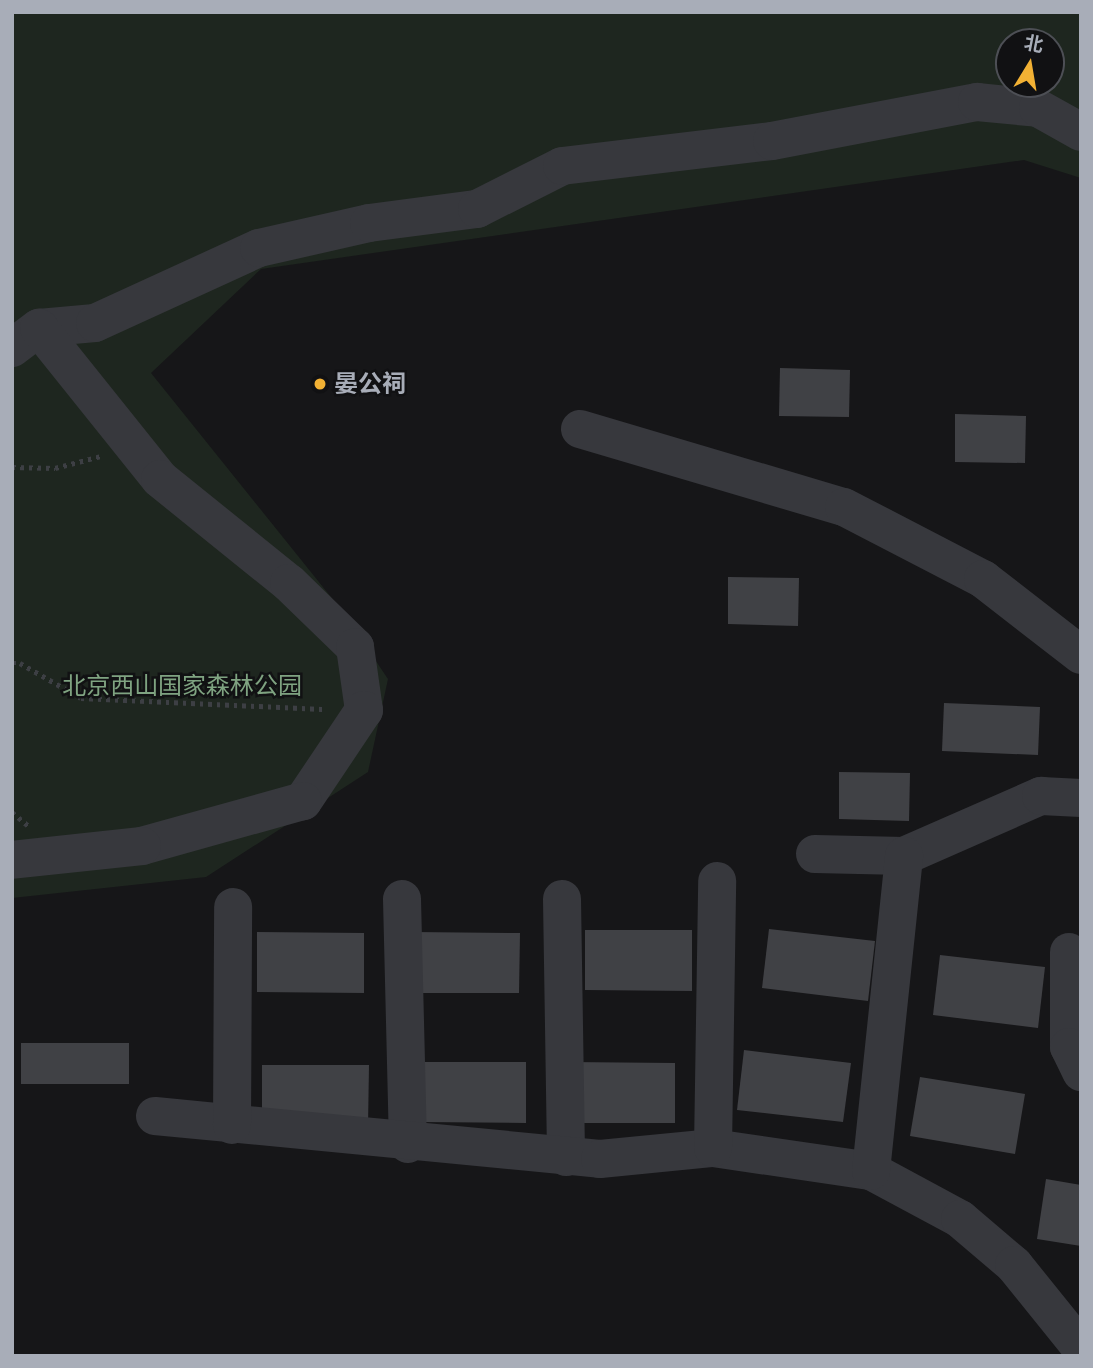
<!DOCTYPE html>
<html>
<head>
<meta charset="utf-8">
<style>
  body { margin:0 }
  #map { position:relative; width:1093px; height:1368px; overflow:hidden; background:#161618; font-family:Cabin,"Noto Sans SC",sans-serif }
  div>[style] { position:absolute }
  .green>* { inset:0; background:#1e261f }
  .building>* { inset:0; background:#404145 }
  .path>* { height:4.5px; margin-top:-2.25px; transform-origin:0; background:repeating-linear-gradient(90deg,#3d3f44 0 3.5px,transparent 0 8.5px) }
  .minor>* { height:38px; margin:-19px; padding:0 19px; transform-origin:19px; border-radius:19px; background:#37383d }
  .dots>* { width:19px; height:19px; translate:-50% -50%; box-sizing:border-box; border:4px solid #111113; border-radius:50% }
  span { translate:-50% -50%; white-space:nowrap; text-align:center; line-height:1.15; -webkit-text-stroke:5px #111113; paint-order:stroke }
  .poi-label { font-size:24px; color:#a8adb8; font-weight:700 }
  .left { translate:0 -50%; text-align:left }
  .park-label { font-size:24px; color:#7fa381 }
  .frame { position:absolute; inset:0; border:14px solid #a8adb8; pointer-events:none }
  .north { position:absolute; left:995px; top:28px; width:70px; height:70px; box-sizing:border-box; background:#111113; border:2px solid #4d4f55; border-radius:50%; rotate:11deg; font-size:19px; font-weight:700; line-height:28px; text-align:center; color:#a8adb8 }
  .north::after { content:''; display:block; margin:auto; width:24px; height:32px; background:#f2b134; clip-path:polygon(50% 0,100% 100%,50% 72%,0 100%) }
</style>
</head>
<body>
<div id="map">
  <div class="green">
    <i style="clip-path:polygon(evenodd,12px 12px,1081px 12px,1081px 178px,1024px 160px,261px 269px,151px 373px,343px 612px,388px 679px,368px 772px,206px 877px,12px 898px,12px 12px,1009px 42px,1051px 42px,1051px 84px,1009px 84px,1009px 42px)"></i>
  </div>
  <div class="building">
    <i style="clip-path:polygon(780px 368px,850px 370px,849px 417px,779px 416px)"></i>
    <i style="clip-path:polygon(955px 414px,1026px 416px,1025px 463px,955px 462px)"></i>
    <i style="clip-path:polygon(728px 577px,799px 578px,798px 626px,728px 624px)"></i>
    <i style="clip-path:polygon(944px 703px,1040px 707px,1038px 755px,942px 751px)"></i>
    <i style="clip-path:polygon(839px 772px,910px 773px,909px 821px,839px 819px)"></i>
    <i style="clip-path:polygon(769px 929px,875px 941px,868px 1001px,762px 988px)"></i>
    <i style="clip-path:polygon(585px 930px,692px 930px,692px 991px,585px 990px)"></i>
    <i style="clip-path:polygon(257px 932px,364px 933px,364px 993px,257px 992px)"></i>
    <i style="clip-path:polygon(413px 932px,520px 933px,519px 993px,413px 993px)"></i>
    <i style="clip-path:polygon(940px 955px,1045px 967px,1038px 1028px,933px 1015px)"></i>
    <i style="clip-path:polygon(21px 1043px,129px 1043px,129px 1084px,21px 1084px)"></i>
    <i style="clip-path:polygon(744px 1050px,851px 1063px,843px 1122px,737px 1110px)"></i>
    <i style="clip-path:polygon(420px 1062px,526px 1062px,526px 1123px,420px 1122px)"></i>
    <i style="clip-path:polygon(568px 1062px,675px 1063px,675px 1123px,568px 1123px)"></i>
    <i style="clip-path:polygon(262px 1065px,369px 1065px,368px 1126px,262px 1125px)"></i>
    <i style="clip-path:polygon(920px 1077px,1025px 1094px,1015px 1154px,910px 1136px)"></i>
    <i style="clip-path:polygon(1046px 1179px,1081px 1185px,1081px 1246px,1037px 1239px)"></i>
  </div>
  <div class="path">
    <i style="left:12px;top:467px;width:43px;rotate:1.3deg"></i>
    <i style="left:55px;top:468px;width:48px;rotate:-14.6deg"></i>
    <i style="left:12px;top:663px;width:8px"></i>
    <i style="left:20px;top:663px;width:70px;rotate:29.8deg"></i>
    <i style="left:81px;top:698px;width:246px;rotate:2.6deg"></i>
    <i style="left:12px;top:812px;width:23px;rotate:40deg"></i>
  </div>
  <div class="minor">
    <i style="left:39px;top:328px;width:56px;rotate:-5.1deg"></i>
    <i style="left:95px;top:323px;width:180px;rotate:-24.6deg"></i>
    <i style="left:259px;top:248px;width:113px;rotate:-12.8deg"></i>
    <i style="left:369px;top:223px;width:109px;rotate:-7.4deg"></i>
    <i style="left:477px;top:209px;width:95px;rotate:-26.8deg"></i>
    <i style="left:562px;top:166px;width:211px;rotate:-6.8deg"></i>
    <i style="left:772px;top:141px;width:209px;rotate:-10.8deg"></i>
    <i style="left:977px;top:102px;width:61px;rotate:5.6deg"></i>
    <i style="left:1038px;top:108px;width:49px;rotate:29.2deg"></i>
    <i style="left:12px;top:348px;width:34px;rotate:-37deg"></i>
    <i style="left:39px;top:328px;width:193px;rotate:51.3deg"></i>
    <i style="left:160px;top:479px;width:166px;rotate:38.9deg"></i>
    <i style="left:289px;top:583px;width:92px;rotate:44.1deg"></i>
    <i style="left:355px;top:647px;width:64px;rotate:81.9deg"></i>
    <i style="left:364px;top:710px;width:110px;rotate:123.8deg"></i>
    <i style="left:303px;top:801px;width:167px;rotate:164.4deg"></i>
    <i style="left:142px;top:846px;width:131px;rotate:173.9deg"></i>
    <i style="left:580px;top:429px;width:275px;rotate:16.5deg"></i>
    <i style="left:844px;top:507px;width:157px;rotate:27.4deg"></i>
    <i style="left:983px;top:579px;width:124px;rotate:37.8deg"></i>
    <i style="left:815px;top:854px;width:89px;rotate:1.3deg"></i>
    <i style="left:904px;top:856px;width:150px;rotate:-23.7deg"></i>
    <i style="left:1041px;top:796px;width:40px;rotate:2.9deg"></i>
    <i style="left:402px;top:899px;width:245px;rotate:88.6deg"></i>
    <i style="left:562px;top:899px;width:258px;rotate:89.1deg"></i>
    <i style="left:1069px;top:952px;width:95px;rotate:90deg"></i>
    <i style="left:1069px;top:1047px;width:28px;rotate:64deg"></i>
    <i style="left:155px;top:1116px;width:447px;rotate:5.5deg"></i>
    <i style="left:600px;top:1159px;width:114px;rotate:-5.6deg"></i>
    <i style="left:713px;top:1148px;width:160px;rotate:8.3deg"></i>
    <i style="left:871px;top:1171px;width:101px;rotate:28.3deg"></i>
    <i style="left:960px;top:1219px;width:71px;rotate:40.4deg"></i>
    <i style="left:1014px;top:1265px;width:107px;rotate:51.1deg"></i>
    <i style="left:232px;top:1125px;width:218px;rotate:-89.7deg"></i>
    <i style="left:713px;top:1148px;width:267px;rotate:-89.1deg"></i>
    <i style="left:871px;top:1171px;width:317px;rotate:-84deg"></i>
  </div>
  <div class="dots">
    <i style="left:320px;top:384px;background:#f2b134"></i>
  </div>
  <div class="poi-label">
    <span class="left" style="left:334px;top:384px">晏公祠</span>
  </div>
  <div class="park-label">
    <span style="left:182px;top:686px">北京西山国家森林公园</span>
  </div>
  <div class="frame"></div>
  <div class="north">北</div>
</div>
</body>
</html>
